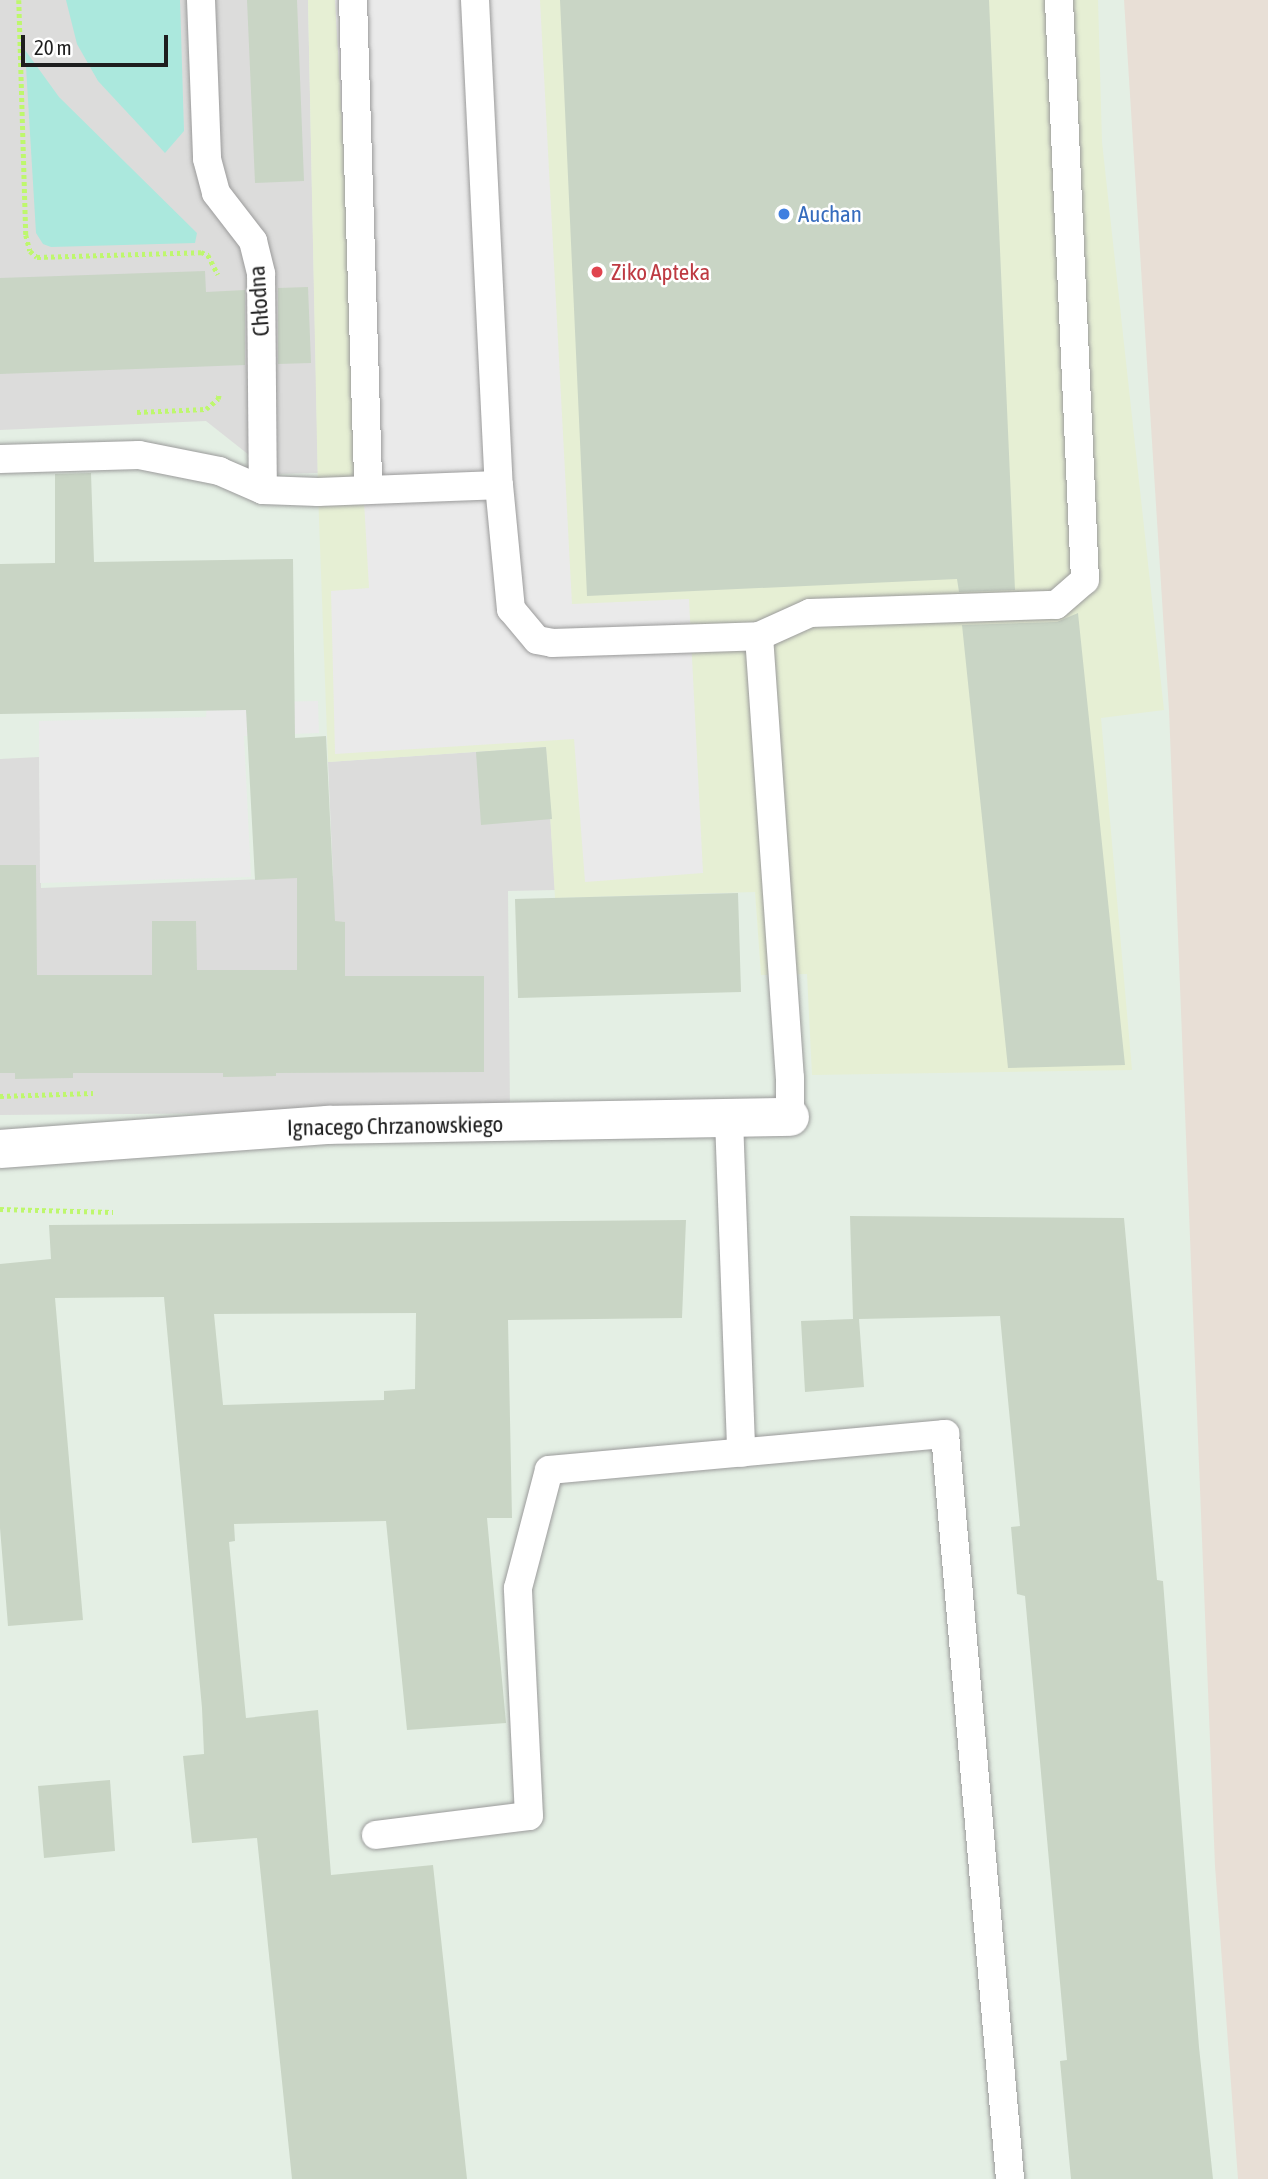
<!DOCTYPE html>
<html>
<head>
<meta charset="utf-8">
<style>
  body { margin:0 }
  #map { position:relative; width:1268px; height:2179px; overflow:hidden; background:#e4efe4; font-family:"Asap Condensed",sans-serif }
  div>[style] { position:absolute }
  .residential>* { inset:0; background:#dcdcdb }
  .commercial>* { inset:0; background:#e6efd4 }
  .industrial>* { inset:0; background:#e8dfd6 }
  .grass>* { inset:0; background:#abe8dd }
  .parking>* { inset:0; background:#eaeaea }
  .building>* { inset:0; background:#c9d5c5 }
  .path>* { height:4.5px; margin-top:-2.25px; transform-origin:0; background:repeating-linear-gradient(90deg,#bef76d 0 3.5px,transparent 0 7px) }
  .roads { filter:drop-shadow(0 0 2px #9b9b9b) drop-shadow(0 0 2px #9b9b9b) }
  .lane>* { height:28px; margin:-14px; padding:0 14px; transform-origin:14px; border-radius:14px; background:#fff }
  .street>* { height:38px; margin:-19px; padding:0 19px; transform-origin:19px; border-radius:19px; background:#fff }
  .dots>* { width:19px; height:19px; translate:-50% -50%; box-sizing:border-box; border:4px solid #fff; border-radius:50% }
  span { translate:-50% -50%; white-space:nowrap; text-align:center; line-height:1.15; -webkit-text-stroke:5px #fff; paint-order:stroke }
  .shop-label { font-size:23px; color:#366cbe }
  .left { translate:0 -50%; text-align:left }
  .health-label { font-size:23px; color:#be3a42 }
  .street-label { font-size:23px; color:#1e1e1e }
  .scale { position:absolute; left:21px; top:35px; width:147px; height:32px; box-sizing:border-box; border:4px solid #1e1e1e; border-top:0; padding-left:9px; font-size:21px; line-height:24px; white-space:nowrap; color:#1e1e1e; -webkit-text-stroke:5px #fff; paint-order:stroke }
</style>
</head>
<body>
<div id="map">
  <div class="residential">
    <i style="clip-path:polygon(0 0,308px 0,318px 473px,273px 474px,206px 421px,0 430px)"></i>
    <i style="clip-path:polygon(546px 747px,555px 890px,508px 891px,510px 1111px,0 1115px,0 759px,39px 757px,41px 888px,333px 876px,328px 762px)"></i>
  </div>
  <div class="commercial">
    <i style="clip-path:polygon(308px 0,1098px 0,1102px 142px,1164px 710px,1101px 718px,1132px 1070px,812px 1075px,807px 974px,761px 975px,755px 892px,555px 898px,546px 747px,328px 762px,318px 492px)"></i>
  </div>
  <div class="industrial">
    <i style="clip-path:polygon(1124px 0,1268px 0,1268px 2179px,1238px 2179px,1215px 1866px,1169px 710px)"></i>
  </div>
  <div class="grass">
    <i style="clip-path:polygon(66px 0,180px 0,184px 131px,165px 153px,98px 81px,77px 44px)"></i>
    <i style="clip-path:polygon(25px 50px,59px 97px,197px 233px,195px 243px,51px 247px,43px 244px,36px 233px)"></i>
  </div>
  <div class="parking">
    <i style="clip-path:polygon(335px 0,540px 0,572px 604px,689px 599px,703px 873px,585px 882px,574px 739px,335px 754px,331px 591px,369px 588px)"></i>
    <i style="clip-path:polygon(318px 701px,319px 733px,244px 736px,251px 877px,40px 883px,39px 721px,206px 717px,207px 703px)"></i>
  </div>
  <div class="building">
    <i style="clip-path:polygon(247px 0,297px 0,304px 181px,255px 183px)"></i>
    <i style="clip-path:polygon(560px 0,989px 0,1015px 590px,959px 592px,957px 579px,587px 596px)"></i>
    <i style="clip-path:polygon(205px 271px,206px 292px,245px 290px,245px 365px,0 374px,0 278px)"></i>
    <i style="clip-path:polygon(308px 287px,311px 363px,278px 364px,278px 288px)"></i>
    <i style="clip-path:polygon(91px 473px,94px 562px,293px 559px,295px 738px,326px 736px,335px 921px,345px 922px,345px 976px,484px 976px,484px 1072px,276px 1073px,276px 1076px,223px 1077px,223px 1073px,73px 1073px,73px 1078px,15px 1079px,15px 1073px,0 1073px,0 865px,36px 865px,37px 975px,152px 975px,152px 921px,196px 921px,197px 970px,297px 970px,297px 878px,255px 880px,246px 710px,0 714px,0 564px,55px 563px,55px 474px)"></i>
    <i style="clip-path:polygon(1078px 613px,1125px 1065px,1008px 1068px,962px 625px,1057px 622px)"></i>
    <i style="clip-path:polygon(546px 747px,552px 819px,481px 825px,476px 752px)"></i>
    <i style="clip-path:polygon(738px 893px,741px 992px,518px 998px,515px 899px)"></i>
    <i style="clip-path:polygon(850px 1216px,1124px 1218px,1157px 1580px,1163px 1581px,1199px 2047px,1213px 2179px,1071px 2179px,1060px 2061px,1067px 2060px,1025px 1596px,1017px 1594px,1011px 1527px,1020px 1526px,1000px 1316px,859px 1319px,864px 1387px,805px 1392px,801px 1321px,853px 1319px)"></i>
    <i style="clip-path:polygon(evenodd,686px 1220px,682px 1318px,508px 1320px,512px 1518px,487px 1518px,506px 1723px,407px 1730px,386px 1521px,234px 1524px,235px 1541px,229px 1542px,246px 1718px,318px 1710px,331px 1875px,433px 1865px,467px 2179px,292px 2179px,257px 1838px,192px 1843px,183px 1756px,204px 1754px,202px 1708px,164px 1297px,55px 1298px,83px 1620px,8px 1626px,0 1528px,0 1264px,51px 1259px,49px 1225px,686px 1220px,416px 1313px,415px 1389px,384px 1391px,384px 1400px,223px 1405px,214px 1314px,416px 1313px)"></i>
    <i style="clip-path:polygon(110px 1780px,115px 1851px,44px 1858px,38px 1786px)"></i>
  </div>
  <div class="path">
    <i style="left:19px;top:0;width:235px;rotate:88.3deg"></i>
    <i style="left:26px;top:235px;width:16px;rotate:76deg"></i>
    <i style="left:30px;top:251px;width:9px;rotate:41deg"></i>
    <i style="left:37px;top:257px;width:164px;rotate:-1.7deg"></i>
    <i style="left:201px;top:252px;width:8px;rotate:23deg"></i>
    <i style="left:208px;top:255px;width:22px;rotate:63deg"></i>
    <i style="left:137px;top:412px;width:69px;rotate:-2.5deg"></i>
    <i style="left:206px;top:409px;width:16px;rotate:-40deg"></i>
    <i style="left:218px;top:399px;width:5px;rotate:-79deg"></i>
    <i style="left:0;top:1096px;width:93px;rotate:-1.8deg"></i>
    <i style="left:0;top:1209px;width:113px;rotate:1.5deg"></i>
  </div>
  <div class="roads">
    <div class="lane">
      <i style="left:201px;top:0;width:159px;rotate:87.8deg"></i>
      <i style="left:207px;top:159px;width:35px;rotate:75deg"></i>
      <i style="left:216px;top:193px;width:61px;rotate:52.4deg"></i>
      <i style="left:253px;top:241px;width:34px;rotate:76deg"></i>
      <i style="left:261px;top:274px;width:216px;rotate:89.5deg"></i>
      <i style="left:353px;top:0;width:489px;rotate:88.2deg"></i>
      <i style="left:475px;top:0;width:486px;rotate:87.2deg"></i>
      <i style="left:499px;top:485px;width:125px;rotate:84.5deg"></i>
      <i style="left:511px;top:609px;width:40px;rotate:50deg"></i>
      <i style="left:537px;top:640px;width:15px;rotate:11deg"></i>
      <i style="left:552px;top:643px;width:207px;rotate:-1.9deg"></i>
      <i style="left:759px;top:636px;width:443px;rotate:86deg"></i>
      <i style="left:790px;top:1078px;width:39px;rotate:90deg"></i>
      <i style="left:0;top:459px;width:139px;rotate:-1.6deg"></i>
      <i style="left:139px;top:455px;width:82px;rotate:11.3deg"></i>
      <i style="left:219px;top:471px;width:48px;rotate:23.4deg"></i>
      <i style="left:263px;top:490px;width:55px;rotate:2.1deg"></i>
      <i style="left:318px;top:492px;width:181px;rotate:-2.2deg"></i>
      <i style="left:759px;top:636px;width:56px;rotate:-24.3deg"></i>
      <i style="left:810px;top:613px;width:246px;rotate:-1.9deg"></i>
      <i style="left:1056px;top:605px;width:38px;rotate:-41deg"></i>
      <i style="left:1085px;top:580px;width:581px;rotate:-92.57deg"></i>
      <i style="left:729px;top:1119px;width:334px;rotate:87.9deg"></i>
      <i style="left:376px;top:1835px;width:154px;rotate:-7.1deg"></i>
      <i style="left:529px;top:1816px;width:228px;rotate:-92.8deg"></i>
      <i style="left:518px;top:1588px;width:122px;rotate:-75.3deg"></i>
      <i style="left:549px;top:1470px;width:398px;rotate:-5.2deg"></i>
      <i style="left:945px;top:1434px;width:748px;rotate:85.01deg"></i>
    </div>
    <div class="street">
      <i style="left:0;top:1149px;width:329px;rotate:-4.2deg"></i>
      <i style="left:328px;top:1125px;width:462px;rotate:-1deg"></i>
    </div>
  </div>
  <div class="dots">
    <i style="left:784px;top:214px;background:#3f7fe0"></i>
    <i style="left:597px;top:272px;background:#e0444e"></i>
  </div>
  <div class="shop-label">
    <span class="left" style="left:798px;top:214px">Auchan</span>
  </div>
  <div class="health-label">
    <span class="left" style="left:611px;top:272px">Ziko Apteka</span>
  </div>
  <div class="street-label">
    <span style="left:259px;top:301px;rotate:-94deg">Chłodna</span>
    <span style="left:395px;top:1126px;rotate:-1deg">Ignacego Chrzanowskiego</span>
  </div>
  <div class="scale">20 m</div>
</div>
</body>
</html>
